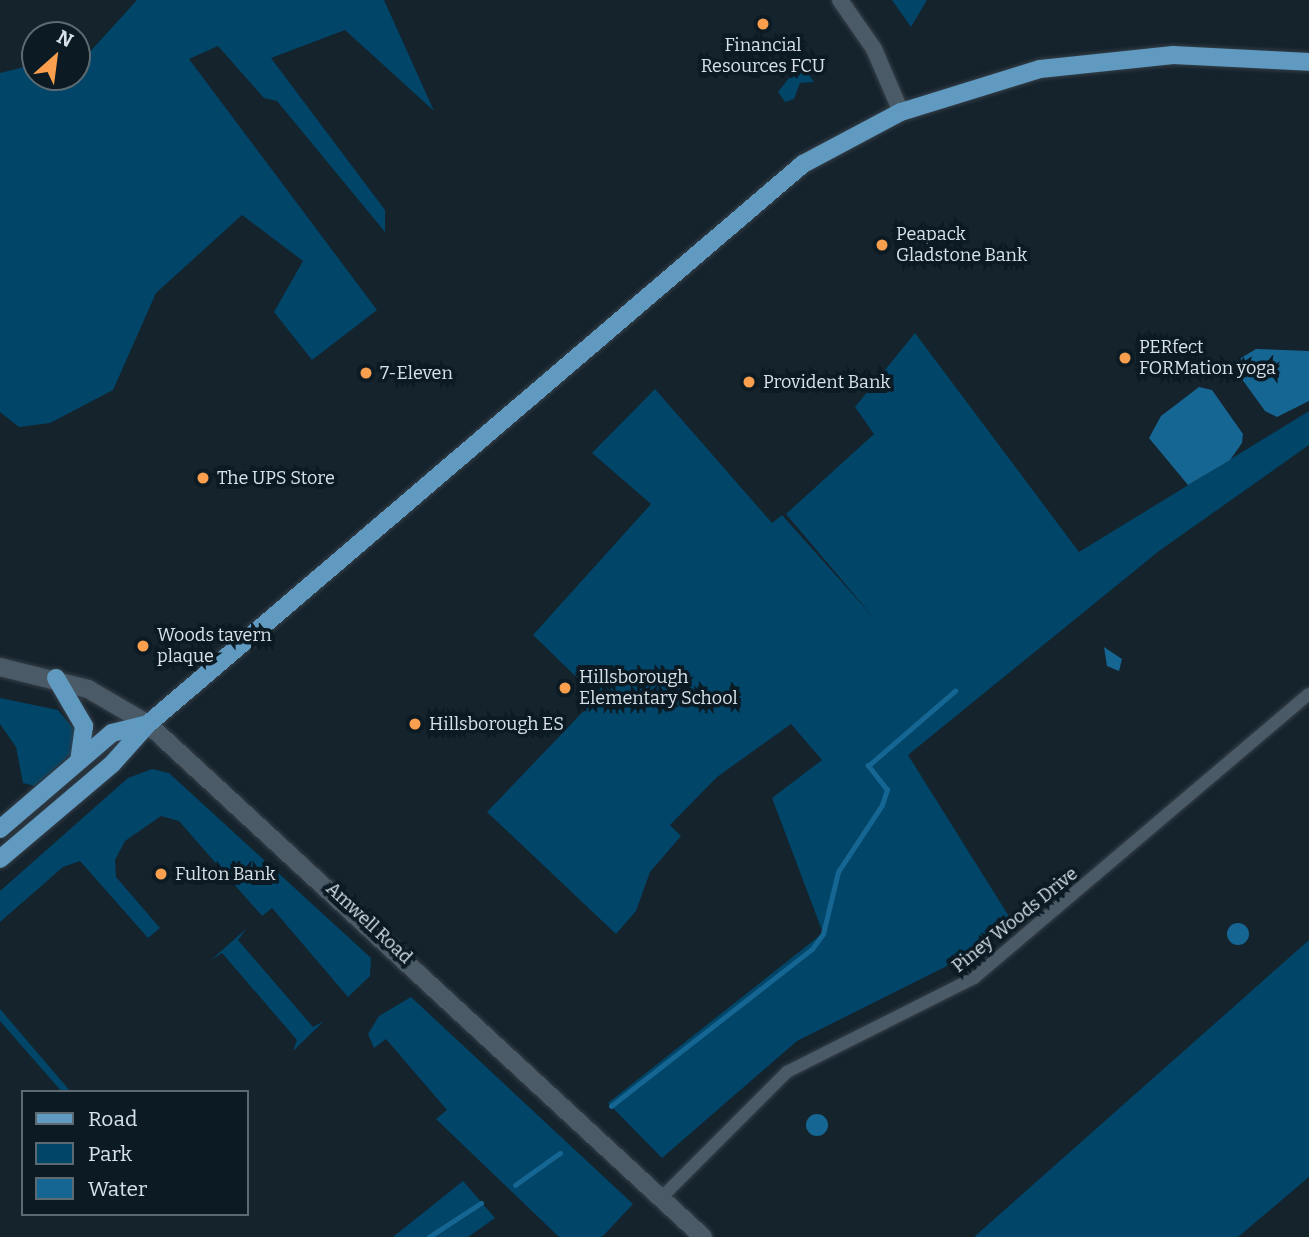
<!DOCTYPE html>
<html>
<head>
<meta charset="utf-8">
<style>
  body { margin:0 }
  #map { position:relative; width:1309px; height:1237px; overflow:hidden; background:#15232d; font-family:Bitter,serif }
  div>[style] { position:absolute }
  .green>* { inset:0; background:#014568 }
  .water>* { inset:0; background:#166693 }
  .round { border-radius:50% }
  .stream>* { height:4.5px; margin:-2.25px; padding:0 2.25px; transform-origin:2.25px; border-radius:2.25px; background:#166693 }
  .roads { filter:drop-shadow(0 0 2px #353f48) drop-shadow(0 0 2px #353f48) }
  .minor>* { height:12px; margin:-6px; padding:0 6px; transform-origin:6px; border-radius:6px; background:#4a5a66 }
  .tertiary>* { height:16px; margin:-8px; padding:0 8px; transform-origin:8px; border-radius:8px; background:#4a5a66 }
  .secondary>* { height:18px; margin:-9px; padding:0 9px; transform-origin:9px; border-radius:9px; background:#4a5a66 }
  .primary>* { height:18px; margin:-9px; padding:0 9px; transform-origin:9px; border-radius:9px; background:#609ac1 }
  .dots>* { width:19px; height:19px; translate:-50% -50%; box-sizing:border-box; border:4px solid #0c1a23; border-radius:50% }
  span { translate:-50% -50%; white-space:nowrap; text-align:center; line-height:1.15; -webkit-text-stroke:7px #0c1a23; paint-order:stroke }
  .poi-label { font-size:18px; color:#d8e1e8 }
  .left { translate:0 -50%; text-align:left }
  .street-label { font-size:18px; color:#d8e1e8 }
  .legend { position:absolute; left:21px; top:1090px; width:228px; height:126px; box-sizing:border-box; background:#0c1a23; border:2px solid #5e6a72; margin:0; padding:9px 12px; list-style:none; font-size:21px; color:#d8e1e8 }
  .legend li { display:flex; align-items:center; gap:14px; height:35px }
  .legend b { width:35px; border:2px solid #5e6a72 }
  .north { position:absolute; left:21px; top:21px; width:70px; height:70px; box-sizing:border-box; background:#0c1a23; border:2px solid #5e6a72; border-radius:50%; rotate:28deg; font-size:19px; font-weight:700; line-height:28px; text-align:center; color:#d8e1e8 }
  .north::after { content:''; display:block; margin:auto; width:24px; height:32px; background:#fa9f4e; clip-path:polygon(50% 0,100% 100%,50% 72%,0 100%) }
</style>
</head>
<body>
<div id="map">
  <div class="green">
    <i style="clip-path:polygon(137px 0,384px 0,434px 111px,345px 30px,271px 58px,385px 210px,385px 232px,277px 101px,264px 98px,218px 46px,189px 59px,377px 310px,312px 360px,274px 312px,303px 261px,242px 215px,156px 293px,113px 390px,50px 423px,19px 427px,0 412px,0 73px,28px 66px,35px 66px,35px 77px,77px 77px,77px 66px)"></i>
    <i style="clip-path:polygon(892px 0,927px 0,911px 27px)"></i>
    <i style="clip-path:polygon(801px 63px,814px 82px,800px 83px,794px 99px,785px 102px,778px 92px)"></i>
    <i style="clip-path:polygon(915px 333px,1079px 552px,1309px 411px,1309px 445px,1159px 551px,908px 755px,1010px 918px,945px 967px,797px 1041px,662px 1158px,608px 1103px,823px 933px,772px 798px,822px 760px,791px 724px,717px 777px,670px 825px,681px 836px,650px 872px,636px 911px,616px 934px,487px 812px,597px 697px,533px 635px,651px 504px,592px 453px,655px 389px,772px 523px,782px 515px,874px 618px,786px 514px,874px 434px,855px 407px)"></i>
    <i style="clip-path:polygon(0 698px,58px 710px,78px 734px,71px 754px,35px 786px,23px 783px,16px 747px,0 724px)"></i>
    <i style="clip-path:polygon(152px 769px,169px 773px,371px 958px,370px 976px,348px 997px,272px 908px,262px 916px,179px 821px,161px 816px,125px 841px,115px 860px,116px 877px,160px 928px,148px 938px,80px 861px,63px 867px,0 922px,0 891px,128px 778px)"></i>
    <i style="clip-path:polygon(246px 929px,238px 940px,313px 1027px,324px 1021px,293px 1051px,297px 1040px,222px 953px,211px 960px)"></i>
    <i style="clip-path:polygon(1309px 940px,1309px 1177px,1238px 1237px,974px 1237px)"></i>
    <i style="clip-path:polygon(411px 997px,633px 1204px,602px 1237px,559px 1237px,436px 1119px,447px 1110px,386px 1039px,374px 1048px,368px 1034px,379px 1016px)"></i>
    <i style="clip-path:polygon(0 1009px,71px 1092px,62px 1092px,0 1021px)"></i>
    <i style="clip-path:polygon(463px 1181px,495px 1218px,468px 1237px,393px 1237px)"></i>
  </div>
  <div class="water">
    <i style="clip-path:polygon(1256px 349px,1309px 351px,1309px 401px,1277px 417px,1265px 411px,1231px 364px)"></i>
    <i style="clip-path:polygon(1199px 387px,1212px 390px,1243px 434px,1242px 443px,1230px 460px,1188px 485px,1149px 438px,1161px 416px)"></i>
    <i style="clip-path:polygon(1104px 647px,1122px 659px,1119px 671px,1107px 666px)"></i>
    <i class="round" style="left:1227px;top:923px;width:22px;height:22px"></i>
    <i class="round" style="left:806px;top:1114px;width:22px;height:22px"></i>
  </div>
  <div class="stream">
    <i style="left:611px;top:1106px;width:255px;rotate:-38deg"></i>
    <i style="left:812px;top:949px;width:19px;rotate:-54deg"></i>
    <i style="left:823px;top:934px;width:64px;rotate:-76.4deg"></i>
    <i style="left:838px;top:872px;width:80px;rotate:-56.7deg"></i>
    <i style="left:882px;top:805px;width:16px;rotate:-72deg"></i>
    <i style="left:887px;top:790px;width:31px;rotate:-128deg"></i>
    <i style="left:868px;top:766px;width:115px;rotate:-40.8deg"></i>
    <i style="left:515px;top:1185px;width:55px;rotate:-35.4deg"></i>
    <i style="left:429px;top:1237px;width:62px;rotate:-33.2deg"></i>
  </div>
  <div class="roads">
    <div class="minor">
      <i style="left:662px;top:1197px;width:177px;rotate:-45deg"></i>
      <i style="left:787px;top:1072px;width:209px;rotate:-26.7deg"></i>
      <i style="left:974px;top:978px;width:439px;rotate:-40.3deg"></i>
    </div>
    <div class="tertiary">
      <i style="left:840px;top:0;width:60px;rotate:55.2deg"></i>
      <i style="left:874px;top:49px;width:69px;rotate:66.8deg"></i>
    </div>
    <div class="secondary">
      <i style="left:0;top:667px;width:91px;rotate:14deg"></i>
      <i style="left:88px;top:689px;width:69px;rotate:30.3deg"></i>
      <i style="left:148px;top:724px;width:756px;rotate:42.75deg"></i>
    </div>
    <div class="primary">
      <i style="left:56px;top:678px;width:56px;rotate:59.7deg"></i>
      <i style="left:84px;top:726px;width:34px;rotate:98deg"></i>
      <i style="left:0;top:829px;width:148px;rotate:-40.6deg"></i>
      <i style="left:112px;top:733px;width:37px;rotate:-14deg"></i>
      <i style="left:0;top:859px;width:148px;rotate:-40.3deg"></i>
      <i style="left:113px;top:763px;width:52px;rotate:-48.1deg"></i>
      <i style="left:148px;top:724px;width:862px;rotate:-40.53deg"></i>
      <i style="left:803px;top:164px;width:111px;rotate:-28deg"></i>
      <i style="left:901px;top:112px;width:145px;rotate:-17.2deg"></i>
      <i style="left:1040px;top:69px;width:134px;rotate:-6deg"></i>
      <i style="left:1173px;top:55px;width:136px;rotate:2.9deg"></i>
    </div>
  </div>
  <div class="dots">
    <i style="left:763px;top:24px;background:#fa9f4e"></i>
    <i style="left:882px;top:245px;background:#fa9f4e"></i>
    <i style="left:1125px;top:358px;background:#fa9f4e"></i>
    <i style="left:366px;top:373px;background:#fa9f4e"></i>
    <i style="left:749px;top:382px;background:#fa9f4e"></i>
    <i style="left:203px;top:478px;background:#fa9f4e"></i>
    <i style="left:143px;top:646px;background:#fa9f4e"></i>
    <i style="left:565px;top:688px;background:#fa9f4e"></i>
    <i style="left:415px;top:724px;background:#fa9f4e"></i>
    <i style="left:161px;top:874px;background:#fa9f4e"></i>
  </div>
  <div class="poi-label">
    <span style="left:763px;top:56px">Financial<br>Resources FCU</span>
    <span class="left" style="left:896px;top:245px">Peapack<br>Gladstone Bank</span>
    <span class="left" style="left:1139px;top:358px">PERfect<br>FORMation yoga</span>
    <span class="left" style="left:380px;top:373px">7-Eleven</span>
    <span class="left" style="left:763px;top:382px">Provident Bank</span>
    <span class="left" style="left:217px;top:478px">The UPS Store</span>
    <span class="left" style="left:157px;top:646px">Woods tavern<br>plaque</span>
    <span class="left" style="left:579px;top:688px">Hillsborough<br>Elementary School</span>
    <span class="left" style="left:429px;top:724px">Hillsborough ES</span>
    <span class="left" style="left:175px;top:874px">Fulton Bank</span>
  </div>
  <div class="street-label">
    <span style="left:1015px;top:920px;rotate:-39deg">Piney Woods Drive</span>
    <span style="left:369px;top:923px;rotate:43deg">Amwell Road</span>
  </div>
  <ul class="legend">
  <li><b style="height:9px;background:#609ac1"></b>Road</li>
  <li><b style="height:19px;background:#014568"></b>Park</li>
  <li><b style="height:19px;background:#166693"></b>Water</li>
  </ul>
  <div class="north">N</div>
</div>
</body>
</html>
